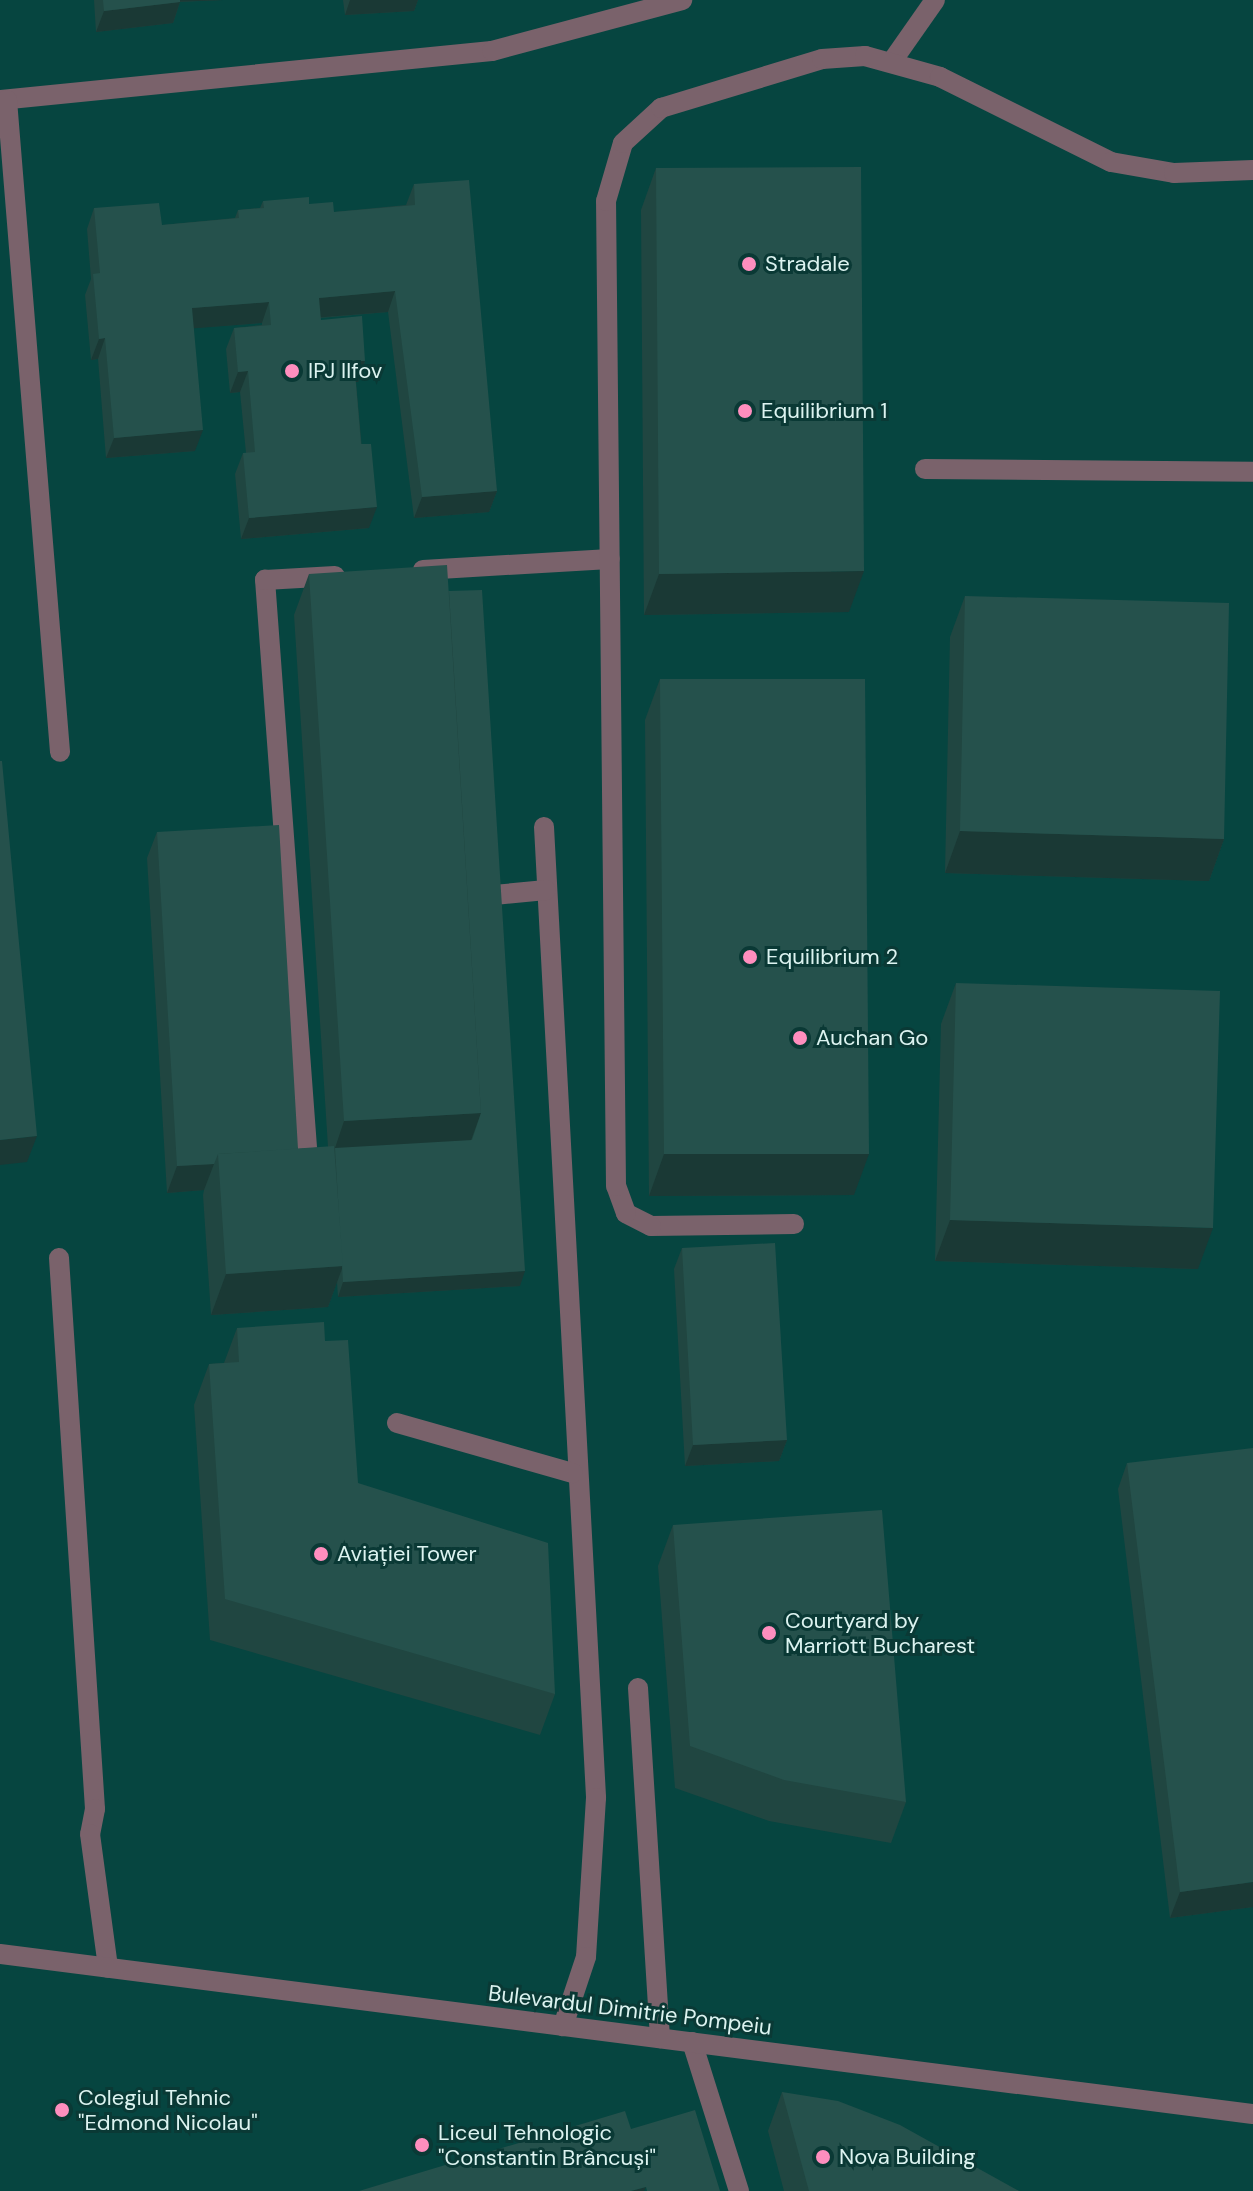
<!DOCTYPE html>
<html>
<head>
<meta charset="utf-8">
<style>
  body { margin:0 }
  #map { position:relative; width:1253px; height:2191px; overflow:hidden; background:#0a3935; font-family:"DM Sans",sans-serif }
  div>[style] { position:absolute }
  .built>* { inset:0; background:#064540 }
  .service>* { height:20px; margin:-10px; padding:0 10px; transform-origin:10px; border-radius:10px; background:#7a626b }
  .tertiary>* { height:20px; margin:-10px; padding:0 10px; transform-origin:10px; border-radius:10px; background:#7a626b }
  .wall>* { inset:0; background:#204641 }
  .shaded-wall>* { inset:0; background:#1a3935 }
  .building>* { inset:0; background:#25514c }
  .dots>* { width:22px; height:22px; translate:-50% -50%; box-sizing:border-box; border:4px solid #0a3935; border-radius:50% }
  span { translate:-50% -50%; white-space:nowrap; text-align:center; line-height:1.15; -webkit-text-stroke:6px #0a3935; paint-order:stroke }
  .poi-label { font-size:22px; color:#dcf3f0 }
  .left { translate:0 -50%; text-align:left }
  .street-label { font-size:22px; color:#dcf3f0 }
</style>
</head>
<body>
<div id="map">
  <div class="built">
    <i style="clip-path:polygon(0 0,1253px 0,1253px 2191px,0 2191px)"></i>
  </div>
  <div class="service">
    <i style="left:893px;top:60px;width:73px;rotate:-55deg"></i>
    <i style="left:0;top:100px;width:494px;rotate:-5.7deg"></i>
    <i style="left:492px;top:51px;width:197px;rotate:-15deg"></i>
    <i style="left:7px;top:100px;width:654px;rotate:85.35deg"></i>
    <i style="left:925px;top:469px;width:328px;rotate:0.5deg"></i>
    <i style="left:423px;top:570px;width:187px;rotate:-3.4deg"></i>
    <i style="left:544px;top:827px;width:972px;rotate:86.93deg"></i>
    <i style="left:596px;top:1798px;width:159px;rotate:93.6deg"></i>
    <i style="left:586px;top:1957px;width:73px;rotate:108.4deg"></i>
    <i style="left:494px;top:895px;width:52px;rotate:-5.5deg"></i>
    <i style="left:308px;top:1161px;width:583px;rotate:-94.23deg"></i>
    <i style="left:265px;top:580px;width:70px;rotate:-3.3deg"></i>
    <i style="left:794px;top:1224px;width:143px;rotate:179.2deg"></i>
    <i style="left:651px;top:1226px;width:28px;rotate:-153deg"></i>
    <i style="left:626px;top:1213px;width:29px;rotate:-110deg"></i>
    <i style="left:616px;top:1186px;width:985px;rotate:-90.58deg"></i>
    <i style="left:606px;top:201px;width:60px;rotate:-73.7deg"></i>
    <i style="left:623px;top:143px;width:52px;rotate:-42.6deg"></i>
    <i style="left:661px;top:108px;width:168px;rotate:-16.9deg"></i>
    <i style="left:822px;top:59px;width:43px;rotate:-4deg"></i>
    <i style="left:865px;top:56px;width:78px;rotate:15.6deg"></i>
    <i style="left:940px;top:77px;width:191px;rotate:26.4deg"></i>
    <i style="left:1111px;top:162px;width:64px;rotate:9.9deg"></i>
    <i style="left:1174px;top:173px;width:79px;rotate:-2.2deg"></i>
    <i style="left:59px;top:1258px;width:552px;rotate:86.26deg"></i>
    <i style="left:95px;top:1809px;width:25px;rotate:101deg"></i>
    <i style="left:90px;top:1834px;width:135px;rotate:82.3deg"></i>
    <i style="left:397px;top:1423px;width:183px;rotate:15.9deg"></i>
    <i style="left:638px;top:1688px;width:351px;rotate:86.4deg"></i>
    <i style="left:692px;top:2042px;width:156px;rotate:72.5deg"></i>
  </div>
  <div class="tertiary">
    <i style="left:0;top:1954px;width:1263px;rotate:7.28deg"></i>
  </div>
  <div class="wall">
    <i style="clip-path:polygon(94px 0,223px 0,180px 2px,173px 23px,96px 32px)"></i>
    <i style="clip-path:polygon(343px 0,418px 0,414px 11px,345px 15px)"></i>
    <i style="clip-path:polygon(656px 168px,849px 612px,644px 615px,641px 210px)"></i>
    <i style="clip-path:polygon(414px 184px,497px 491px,489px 512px,414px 518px,388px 312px,321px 318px,321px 320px,365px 361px,358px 382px,356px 382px,369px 528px,241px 539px,235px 474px,243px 453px,246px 453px,240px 392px,230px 393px,226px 349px,234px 328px,262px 325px,262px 323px,194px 328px,195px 451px,106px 458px,98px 359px,91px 360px,85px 295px,91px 279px,87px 229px,94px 208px,162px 225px,235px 218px,238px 210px,260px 208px,263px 201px,309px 204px,334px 212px,406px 205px)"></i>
    <i style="clip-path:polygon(309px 574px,449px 591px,520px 1286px,338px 1297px,337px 1282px,328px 1307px,211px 1315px,203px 1195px,204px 1190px,167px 1193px,147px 858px,157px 832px,298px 1149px,328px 1147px,294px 615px)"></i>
    <i style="clip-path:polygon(965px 596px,1224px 839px,1209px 881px,945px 873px,950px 637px)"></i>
    <i style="clip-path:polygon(660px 679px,854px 1195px,649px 1196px,645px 720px)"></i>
    <i style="clip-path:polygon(956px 983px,1198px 1269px,935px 1261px,941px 1024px)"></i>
    <i style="clip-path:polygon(682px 1248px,787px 1440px,779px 1461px,685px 1466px,674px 1269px)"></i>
    <i style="clip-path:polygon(237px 1328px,325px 1341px,358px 1483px,555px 1694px,540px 1735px,210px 1640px,194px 1405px,209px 1364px,224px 1363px)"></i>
    <i style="clip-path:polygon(1127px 1463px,1253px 1907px,1170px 1918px,1118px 1489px)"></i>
    <i style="clip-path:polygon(673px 1525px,906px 1802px,891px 1843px,769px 1821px,675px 1788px,658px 1566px)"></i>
    <i style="clip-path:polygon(782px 2092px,1019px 2191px,784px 2191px,768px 2131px)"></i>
  </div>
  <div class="shaded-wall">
    <i style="clip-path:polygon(172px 0,223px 0,171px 2px)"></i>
    <i style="clip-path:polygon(350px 0,418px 0,414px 11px,345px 15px)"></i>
    <i style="clip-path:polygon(180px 2px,173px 23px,96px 32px,104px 11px)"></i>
    <i style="clip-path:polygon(395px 291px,388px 312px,312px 318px,319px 298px)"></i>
    <i style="clip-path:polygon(269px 302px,262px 323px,185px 329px,192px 308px)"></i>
    <i style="clip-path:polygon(105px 338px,98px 359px,91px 360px,99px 339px)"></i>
    <i style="clip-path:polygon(354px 361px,365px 361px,358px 382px,346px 382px)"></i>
    <i style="clip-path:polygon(248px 371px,240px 392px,230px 393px,238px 372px)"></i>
    <i style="clip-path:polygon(203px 430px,195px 451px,106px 458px,114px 438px)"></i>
    <i style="clip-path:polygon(497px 491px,489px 512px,414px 518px,422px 497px)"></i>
    <i style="clip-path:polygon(377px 507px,369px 528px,241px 539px,249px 518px)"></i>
    <i style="clip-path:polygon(864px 571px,849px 612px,644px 615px,659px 574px)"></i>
    <i style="clip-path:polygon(960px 831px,1224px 839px,1209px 881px,945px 873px)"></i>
    <i style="clip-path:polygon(481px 1113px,466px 1154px,335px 1148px,344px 1121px)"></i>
    <i style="clip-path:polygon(37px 1136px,27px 1162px,0 1165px,0 1140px)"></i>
    <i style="clip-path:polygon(664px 1154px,869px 1154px,854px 1195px,649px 1196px)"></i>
    <i style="clip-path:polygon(214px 1164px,204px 1190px,167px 1193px,177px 1166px)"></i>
    <i style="clip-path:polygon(950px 1220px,1213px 1228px,1198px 1269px,935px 1261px)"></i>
    <i style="clip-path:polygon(343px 1266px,328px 1307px,211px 1315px,226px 1274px)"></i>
    <i style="clip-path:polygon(525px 1271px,520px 1286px,338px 1297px,343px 1282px)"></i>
    <i style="clip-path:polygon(787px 1440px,779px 1461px,685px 1466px,693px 1445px)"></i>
    <i style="clip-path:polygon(1253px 1882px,1253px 1907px,1170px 1918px,1180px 1892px)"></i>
    <i style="clip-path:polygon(646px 2187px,644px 2191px,631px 2191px)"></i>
  </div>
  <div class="building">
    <i style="clip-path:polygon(103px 0,180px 0,180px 2px,104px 11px)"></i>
    <i style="clip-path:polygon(861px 167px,864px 571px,659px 574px,656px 168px)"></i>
    <i style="clip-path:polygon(469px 180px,497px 491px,422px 497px,395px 291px,319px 298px,321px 320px,362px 316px,365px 361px,354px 361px,361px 444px,371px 444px,377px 507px,249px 518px,243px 453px,255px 452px,248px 371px,238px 372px,234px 328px,271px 325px,269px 302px,192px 308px,203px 430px,114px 438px,105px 338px,99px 339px,93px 274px,100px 273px,94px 208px,159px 203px,162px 225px,239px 218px,238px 210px,264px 208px,263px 201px,309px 197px,309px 204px,333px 202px,334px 212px,415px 205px,414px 184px)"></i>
    <i style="clip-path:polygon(447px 565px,481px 1113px,344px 1121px,309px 574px)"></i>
    <i style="clip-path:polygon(482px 590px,525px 1271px,343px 1282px,335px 1148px,472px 1140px,481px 1113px,449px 591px)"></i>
    <i style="clip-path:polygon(965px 596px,1229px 603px,1224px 839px,960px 831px)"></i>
    <i style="clip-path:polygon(660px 679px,865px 679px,869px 1154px,664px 1154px)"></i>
    <i style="clip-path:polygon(0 761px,2px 761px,37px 1136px,0 1140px)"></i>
    <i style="clip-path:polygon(279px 825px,298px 1149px,218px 1154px,214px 1164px,177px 1166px,157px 832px)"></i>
    <i style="clip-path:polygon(956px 983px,1220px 991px,1213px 1228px,950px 1220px)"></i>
    <i style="clip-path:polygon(334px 1146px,343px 1266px,226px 1274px,218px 1154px)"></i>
    <i style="clip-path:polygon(775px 1243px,787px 1440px,693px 1445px,682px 1248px)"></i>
    <i style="clip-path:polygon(324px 1322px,325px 1341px,348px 1340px,358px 1483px,548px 1543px,555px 1694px,225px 1599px,209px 1364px,239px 1362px,237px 1328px)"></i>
    <i style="clip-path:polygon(1253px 1448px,1253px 1882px,1180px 1892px,1127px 1463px)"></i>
    <i style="clip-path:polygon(882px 1510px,906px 1802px,784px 1780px,690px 1746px,673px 1525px)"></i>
    <i style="clip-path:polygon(782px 2092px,838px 2101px,900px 2125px,1019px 2191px,809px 2191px)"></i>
    <i style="clip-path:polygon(695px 2110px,720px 2191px,647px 2191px,646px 2187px,631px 2191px,359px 2191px,625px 2111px,631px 2129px)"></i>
  </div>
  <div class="dots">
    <i style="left:749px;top:264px;background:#fe8ebe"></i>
    <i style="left:292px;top:371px;background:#fe8ebe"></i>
    <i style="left:745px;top:411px;background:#fe8ebe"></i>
    <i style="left:750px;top:957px;background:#fe8ebe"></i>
    <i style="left:800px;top:1038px;background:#fe8ebe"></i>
    <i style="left:321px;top:1554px;background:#fe8ebe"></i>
    <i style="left:769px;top:1633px;background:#fe8ebe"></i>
    <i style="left:62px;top:2110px;background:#fe8ebe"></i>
    <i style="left:422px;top:2145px;background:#fe8ebe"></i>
    <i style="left:823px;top:2157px;background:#fe8ebe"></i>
  </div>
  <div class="poi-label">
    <span class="left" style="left:765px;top:264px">Stradale</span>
    <span class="left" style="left:308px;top:371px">IPJ Ilfov</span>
    <span class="left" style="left:761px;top:411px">Equilibrium 1</span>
    <span class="left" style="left:766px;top:957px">Equilibrium 2</span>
    <span class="left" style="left:816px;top:1038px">Auchan Go</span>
    <span class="left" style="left:337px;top:1554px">Aviației Tower</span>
    <span class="left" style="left:785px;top:1633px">Courtyard by<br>Marriott Bucharest</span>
    <span class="left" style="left:78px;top:2110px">Colegiul Tehnic<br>"Edmond Nicolau"</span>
    <span class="left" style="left:438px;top:2145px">Liceul Tehnologic<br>"Constantin Brâncuși"</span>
    <span class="left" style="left:839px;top:2157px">Nova Building</span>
  </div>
  <div class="street-label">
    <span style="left:630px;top:2010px;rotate:7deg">Bulevardul Dimitrie Pompeiu</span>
  </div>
</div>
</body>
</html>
